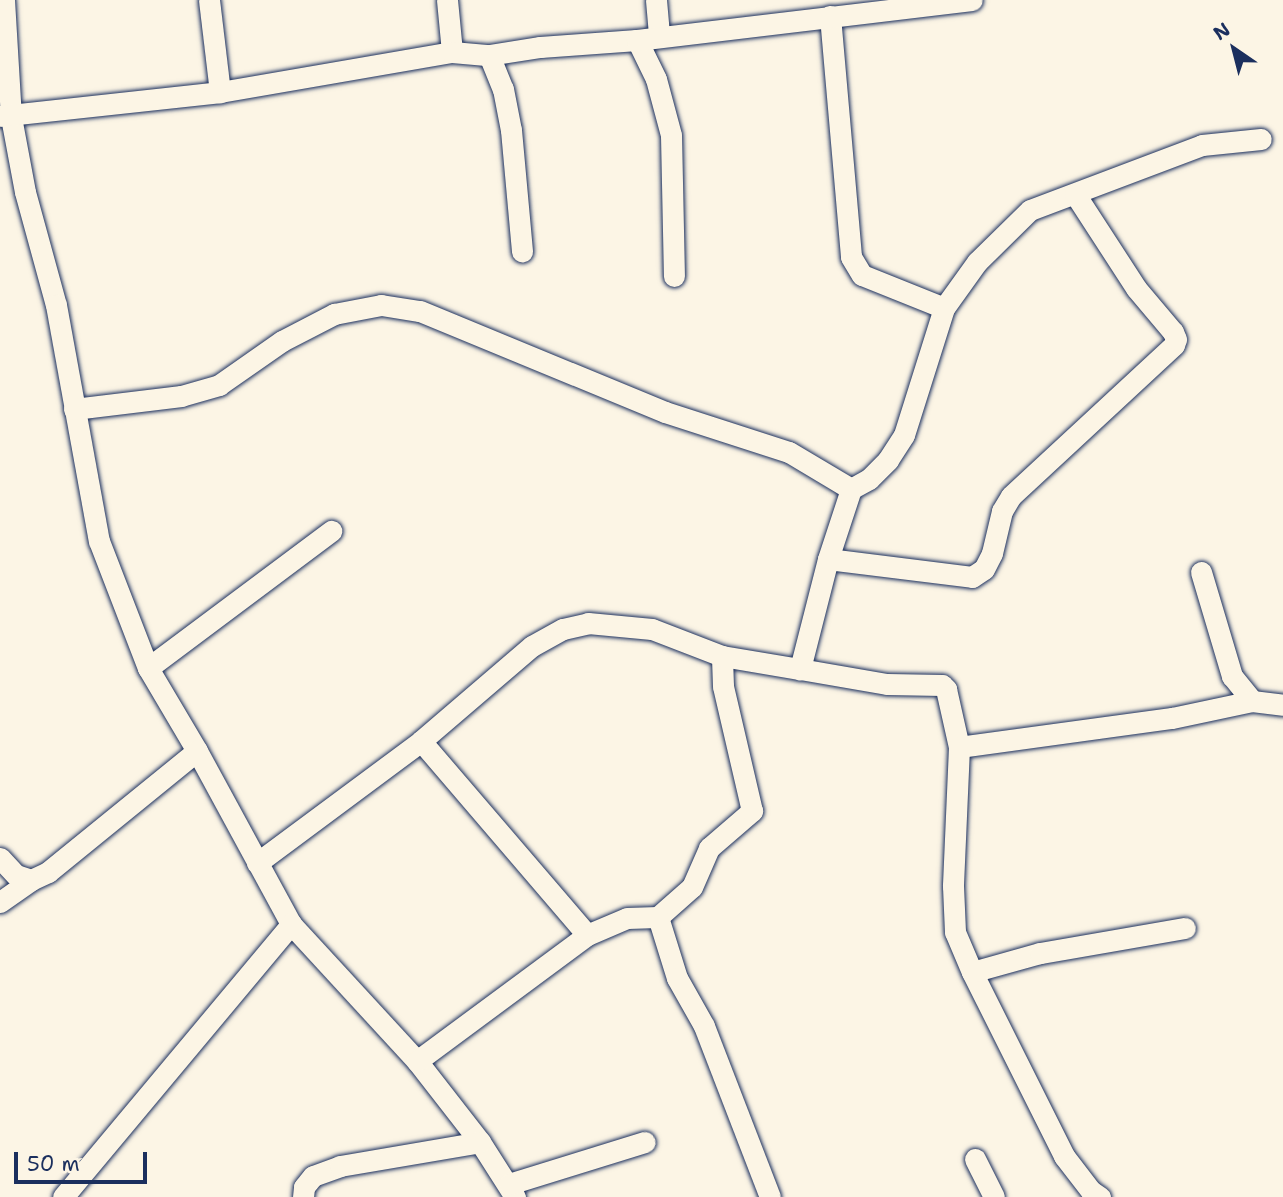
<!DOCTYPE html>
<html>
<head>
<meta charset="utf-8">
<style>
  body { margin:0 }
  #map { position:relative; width:1283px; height:1197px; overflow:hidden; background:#fcf5e5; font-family:"Shantell Sans",sans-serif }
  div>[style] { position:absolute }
  .roads { filter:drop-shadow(0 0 2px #1b2f5e) drop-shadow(0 0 2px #1b2f5e) }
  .minor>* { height:21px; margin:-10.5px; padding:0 10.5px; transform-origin:10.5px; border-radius:10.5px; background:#fcf5e5 }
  span { translate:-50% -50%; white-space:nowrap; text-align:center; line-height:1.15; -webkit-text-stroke:7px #fcf5e5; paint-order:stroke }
  .north { position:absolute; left:1199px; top:14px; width:70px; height:70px; -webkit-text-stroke:5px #fcf5e5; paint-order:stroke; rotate:325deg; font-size:19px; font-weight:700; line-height:28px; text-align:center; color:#1b2f5e }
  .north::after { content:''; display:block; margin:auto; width:24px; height:32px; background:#1b2f5e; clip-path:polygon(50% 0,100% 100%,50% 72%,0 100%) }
  .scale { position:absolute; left:14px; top:1152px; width:133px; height:32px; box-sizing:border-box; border:4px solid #1b2f5e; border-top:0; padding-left:9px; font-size:21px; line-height:24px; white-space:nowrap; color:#1b2f5e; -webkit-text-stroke:5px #fcf5e5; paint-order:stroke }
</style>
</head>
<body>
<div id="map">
  <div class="roads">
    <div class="minor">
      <i style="left:4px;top:0;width:117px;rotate:86.6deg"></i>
      <i style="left:11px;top:117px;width:76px;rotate:79.4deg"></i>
      <i style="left:25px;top:192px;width:117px;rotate:74.7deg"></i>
      <i style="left:56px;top:305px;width:240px;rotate:79.7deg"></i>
      <i style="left:99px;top:541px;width:136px;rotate:68.9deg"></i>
      <i style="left:148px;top:668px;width:96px;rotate:59.4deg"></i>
      <i style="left:197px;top:751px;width:197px;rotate:61.5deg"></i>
      <i style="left:291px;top:924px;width:186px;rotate:47.4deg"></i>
      <i style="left:417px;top:1061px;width:103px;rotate:52.1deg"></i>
      <i style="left:480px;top:1142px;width:65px;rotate:57.5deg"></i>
      <i style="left:209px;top:0;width:93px;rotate:83.2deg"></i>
      <i style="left:447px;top:0;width:52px;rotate:84.5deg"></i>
      <i style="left:656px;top:0;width:37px;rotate:85deg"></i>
      <i style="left:830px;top:16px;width:242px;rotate:85deg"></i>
      <i style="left:851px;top:257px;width:21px;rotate:59deg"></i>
      <i style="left:862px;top:275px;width:88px;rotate:21.9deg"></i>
      <i style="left:944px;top:308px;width:57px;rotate:-54.3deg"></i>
      <i style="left:977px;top:262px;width:74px;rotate:-44.5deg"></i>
      <i style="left:1030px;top:210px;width:184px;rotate:-20.7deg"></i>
      <i style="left:1202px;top:145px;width:59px;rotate:-5.8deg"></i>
      <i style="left:637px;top:40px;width:43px;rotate:64deg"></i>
      <i style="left:656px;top:79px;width:58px;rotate:75deg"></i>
      <i style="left:671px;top:135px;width:141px;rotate:88.8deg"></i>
      <i style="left:489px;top:55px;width:37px;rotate:68deg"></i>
      <i style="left:503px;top:89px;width:42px;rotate:79deg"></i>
      <i style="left:511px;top:130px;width:122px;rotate:84.8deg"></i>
      <i style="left:0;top:116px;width:221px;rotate:-6.2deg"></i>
      <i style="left:220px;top:92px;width:235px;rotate:-9.8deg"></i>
      <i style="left:452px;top:52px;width:37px;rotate:5deg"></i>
      <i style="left:489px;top:55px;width:52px;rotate:-8.9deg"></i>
      <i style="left:540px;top:47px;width:97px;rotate:-4.1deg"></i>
      <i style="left:637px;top:40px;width:337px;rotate:-6.8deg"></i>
      <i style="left:944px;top:308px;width:133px;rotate:107.5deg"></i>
      <i style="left:904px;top:435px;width:30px;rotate:123deg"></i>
      <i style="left:888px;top:460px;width:27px;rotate:135deg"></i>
      <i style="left:869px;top:479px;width:21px;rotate:151deg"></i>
      <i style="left:851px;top:489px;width:74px;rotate:108.2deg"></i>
      <i style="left:828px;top:559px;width:114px;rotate:104.3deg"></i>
      <i style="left:800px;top:669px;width:88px;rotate:9.8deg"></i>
      <i style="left:887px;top:684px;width:55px;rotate:1deg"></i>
      <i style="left:942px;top:685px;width:6px;rotate:45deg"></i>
      <i style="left:946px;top:689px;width:59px;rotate:77.4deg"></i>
      <i style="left:959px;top:747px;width:139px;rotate:92.5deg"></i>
      <i style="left:953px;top:886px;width:46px;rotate:87.5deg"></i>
      <i style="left:955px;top:932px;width:43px;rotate:67deg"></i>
      <i style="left:972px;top:972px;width:206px;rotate:63.4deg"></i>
      <i style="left:1064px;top:1156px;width:44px;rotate:52.4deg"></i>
      <i style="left:1091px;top:1191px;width:11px;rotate:34deg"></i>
      <i style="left:74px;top:409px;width:108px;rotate:-6.9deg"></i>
      <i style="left:181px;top:396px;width:40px;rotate:-16deg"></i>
      <i style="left:219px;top:385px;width:77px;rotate:-34.9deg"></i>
      <i style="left:282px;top:341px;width:59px;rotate:-27.4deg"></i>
      <i style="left:334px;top:314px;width:48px;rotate:-10.8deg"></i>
      <i style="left:381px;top:305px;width:39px;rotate:9deg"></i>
      <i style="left:420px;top:311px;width:265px;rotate:22.4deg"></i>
      <i style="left:665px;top:412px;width:130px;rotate:17.9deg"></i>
      <i style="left:789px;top:452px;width:72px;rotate:30.8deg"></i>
      <i style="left:828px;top:559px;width:145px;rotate:7.1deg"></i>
      <i style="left:972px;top:577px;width:14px;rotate:-34deg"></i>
      <i style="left:984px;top:569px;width:18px;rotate:-63deg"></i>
      <i style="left:992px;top:553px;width:43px;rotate:-76.6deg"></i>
      <i style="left:1002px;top:511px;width:17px;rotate:-59deg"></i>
      <i style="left:1011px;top:496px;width:222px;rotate:-42.8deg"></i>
      <i style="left:1174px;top:345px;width:6px;rotate:-72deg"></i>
      <i style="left:1176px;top:339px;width:8px;rotate:-113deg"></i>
      <i style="left:1173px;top:332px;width:57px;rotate:-130.1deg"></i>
      <i style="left:1136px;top:288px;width:112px;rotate:-123deg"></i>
      <i style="left:1201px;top:572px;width:109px;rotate:73.4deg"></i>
      <i style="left:1232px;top:676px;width:32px;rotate:51deg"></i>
      <i style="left:148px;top:668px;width:229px;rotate:-36.8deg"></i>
      <i style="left:421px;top:741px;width:255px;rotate:49.4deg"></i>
      <i style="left:587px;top:935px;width:43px;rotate:-23deg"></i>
      <i style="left:627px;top:918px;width:31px;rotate:-2deg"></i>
      <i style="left:658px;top:917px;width:45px;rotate:-41.4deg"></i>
      <i style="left:692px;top:887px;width:43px;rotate:-66.4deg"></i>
      <i style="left:709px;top:848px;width:57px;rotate:-40.7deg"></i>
      <i style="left:752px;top:811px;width:128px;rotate:-103.1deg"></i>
      <i style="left:723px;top:686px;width:30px;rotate:-92deg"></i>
      <i style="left:959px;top:747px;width:215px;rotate:-7.8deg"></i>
      <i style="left:1172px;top:718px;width:82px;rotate:-12deg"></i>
      <i style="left:1252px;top:701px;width:31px;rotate:7deg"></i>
      <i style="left:0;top:858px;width:23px;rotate:47deg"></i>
      <i style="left:16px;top:875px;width:16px;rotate:18deg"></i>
      <i style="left:31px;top:880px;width:19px;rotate:-25deg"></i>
      <i style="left:48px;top:872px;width:192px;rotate:-39.1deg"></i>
      <i style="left:257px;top:863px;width:204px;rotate:-36.6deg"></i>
      <i style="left:421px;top:741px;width:146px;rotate:-40.6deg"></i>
      <i style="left:532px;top:646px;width:35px;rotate:-29deg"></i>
      <i style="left:563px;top:629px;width:26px;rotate:-13deg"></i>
      <i style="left:588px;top:623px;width:64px;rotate:5.4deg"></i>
      <i style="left:652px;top:629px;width:75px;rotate:21.1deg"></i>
      <i style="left:722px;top:656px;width:79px;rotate:9.5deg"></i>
      <i style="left:0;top:902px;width:38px;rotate:-35deg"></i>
      <i style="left:658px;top:917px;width:64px;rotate:72.7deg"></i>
      <i style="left:677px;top:978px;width:55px;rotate:60.6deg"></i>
      <i style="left:704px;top:1026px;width:183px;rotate:68.9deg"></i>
      <i style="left:972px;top:972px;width:71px;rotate:-15.6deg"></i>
      <i style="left:1040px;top:953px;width:147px;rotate:-9.8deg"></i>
      <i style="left:417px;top:1061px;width:212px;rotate:-36.5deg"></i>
      <i style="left:975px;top:1159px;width:42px;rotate:63.4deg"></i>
      <i style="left:509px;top:1184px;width:142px;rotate:-17.2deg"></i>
      <i style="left:63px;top:1197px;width:356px;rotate:-50.1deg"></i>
      <i style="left:303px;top:1197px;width:10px;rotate:-84deg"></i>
      <i style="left:304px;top:1187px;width:14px;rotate:-51deg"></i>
      <i style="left:313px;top:1176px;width:29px;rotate:-20deg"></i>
      <i style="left:340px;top:1166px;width:142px;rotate:-9.7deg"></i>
    </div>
  </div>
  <div class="north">N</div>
  <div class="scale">50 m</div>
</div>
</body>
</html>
